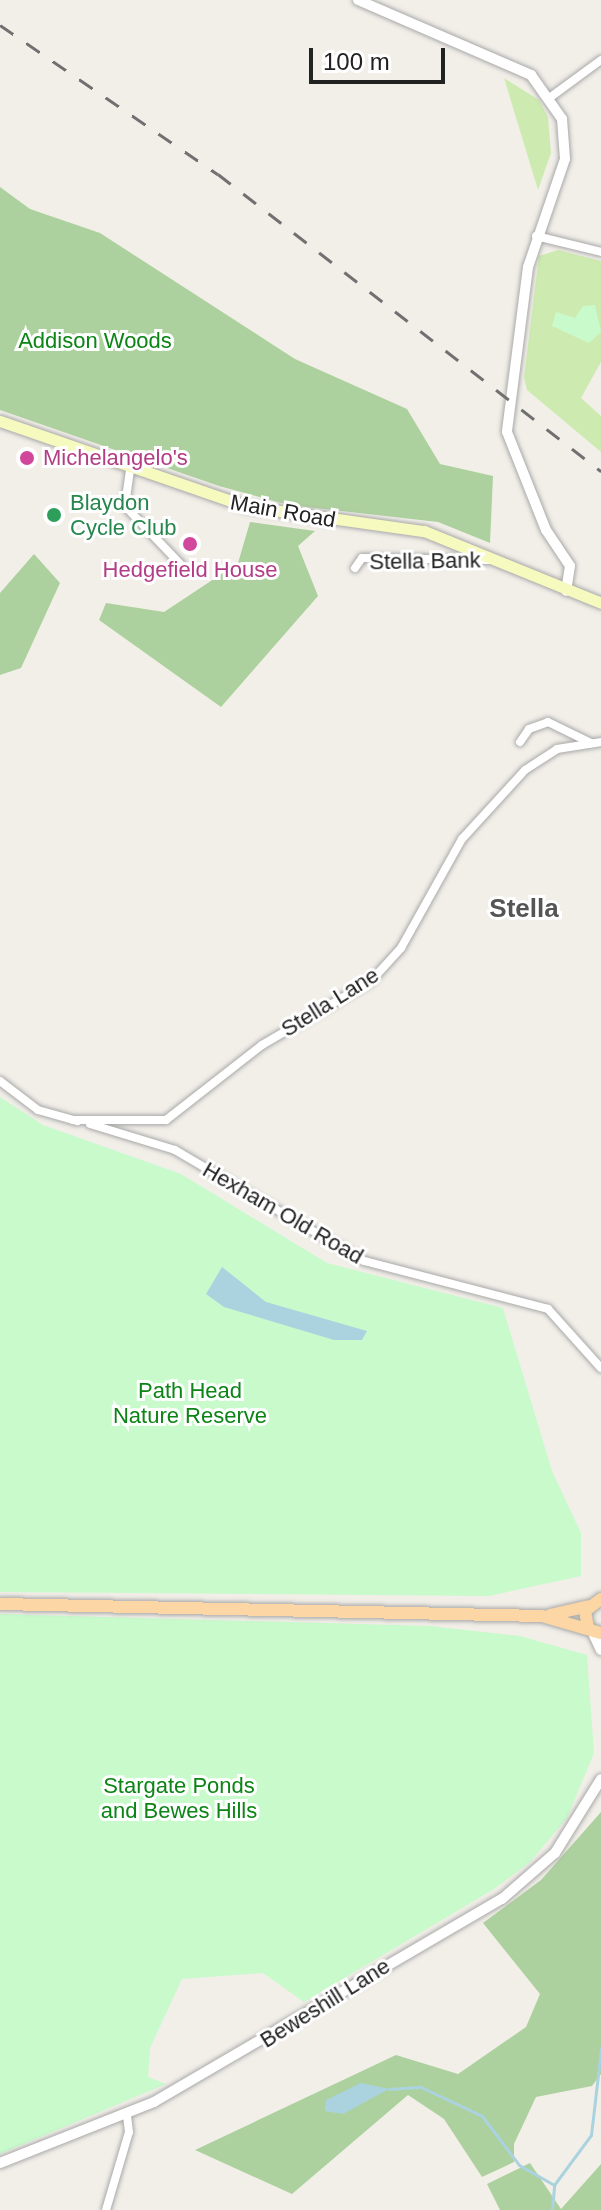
<!DOCTYPE html>
<html>
<head>
<meta charset="utf-8">
<style>
  body { margin:0 }
  #map { position:relative; width:601px; height:2210px; overflow:hidden; background:#f2efe9; font-family:Arial,sans-serif }
  div>[style] { position:absolute }
  .grass>* { inset:0; background:#cdebb0 }
  .forest>* { inset:0; background:#add19e }
  .park>* { inset:0; background:#c8facc }
  .water>* { inset:0; background:#aad3df }
  .stream>* { height:3px; margin:-1.5px; padding:0 1.5px; transform-origin:1.5px; border-radius:1.5px; background:#aad3df }
  .roads { filter:drop-shadow(0 0 2px #a9a9a9) drop-shadow(0 0 2px #a9a9a9) }
  .minor>* { height:8px; margin:-4px; padding:0 4px; transform-origin:4px; border-radius:4px; background:#fff }
  .tertiary>* { height:10px; margin:-5px; padding:0 5px; transform-origin:5px; border-radius:5px; background:#fff }
  .secondary>* { height:11px; margin:-5.5px; padding:0 5.5px; transform-origin:5.5px; border-radius:5.5px; background:#f7fabf }
  .primary>* { height:12px; margin:-6px; padding:0 6px; transform-origin:6px; border-radius:6px; background:#fcd6a4 }
  .rail>* { height:3px; margin-top:-1.5px; transform-origin:0; background:repeating-linear-gradient(90deg,#707070 0 16px,transparent 0 32px) }
  .dots>* { width:22px; height:22px; translate:-50% -50%; box-sizing:border-box; border:4px solid #fff; border-radius:50% }
  span { translate:-50% -50%; white-space:nowrap; text-align:center; line-height:1.15; -webkit-text-stroke:6px #fff; paint-order:stroke }
  .park-label { font-size:22px; color:#0c8416 }
  .hotel-label { font-size:22px; color:#b23c85 }
  .left { translate:0 -50%; text-align:left }
  .leisure-label { font-size:22px; color:#27864d }
  .street-label { font-size:22px; color:#222 }
  .quarter-label { font-size:26px; color:#555; font-weight:700 }
  .scale { position:absolute; left:309px; top:48px; width:136px; height:36px; box-sizing:border-box; border:4px solid #222; border-top:0; padding-left:10px; font-size:24px; line-height:28px; white-space:nowrap; color:#222; -webkit-text-stroke:6px #fff; paint-order:stroke }
</style>
</head>
<body>
<div id="map">
  <div class="grass">
    <i style="clip-path:polygon(504px 78px,539px 100px,548px 117px,551px 153px,538px 190px)"></i>
    <i style="clip-path:polygon(558px 250px,601px 261px,601px 362px,581px 398px,601px 416px,601px 452px,527px 390px,524px 377px,539px 256px)"></i>
  </div>
  <div class="forest">
    <i style="clip-path:polygon(0 187px,30px 209px,100px 233px,295px 359px,407px 409px,440px 464px,493px 476px,490px 543px,438px 522px,289px 505px,219px 486px,0 410px)"></i>
    <i style="clip-path:polygon(250px 522px,315px 531px,298px 546px,318px 596px,221px 707px,99px 620px,106px 603px,164px 612px,238px 563px)"></i>
    <i style="clip-path:polygon(34px 554px,60px 583px,21px 668px,0 675px,0 593px)"></i>
    <i style="clip-path:polygon(601px 1812px,601px 2074px,592px 2086px,536px 2097px,514px 2144px,514px 2162px,482px 2177px,444px 2119px,408px 2095px,292px 2194px,195px 2150px,396px 2055px,458px 2074px,526px 2027px,540px 1994px,483px 1923px,541px 1880px)"></i>
    <i style="clip-path:polygon(530px 2163px,561px 2209px,601px 2164px,601px 2210px,500px 2210px,487px 2184px)"></i>
  </div>
  <div class="park">
    <i style="clip-path:polygon(595px 305px,601px 332px,589px 343px,552px 326px,556px 312px,575px 318px,583px 306px)"></i>
    <i style="clip-path:polygon(0 1097px,43px 1125px,181px 1174px,327px 1263px,503px 1308px,552px 1471px,581px 1533px,581px 1576px,489px 1596px,0 1592px)"></i>
    <i style="clip-path:polygon(0 1614px,430px 1626px,520px 1636px,587px 1655px,594px 1753px,567px 1818px,530px 1862px,494px 1889px,304px 2002px,263px 1973px,182px 1979px,150px 2048px,148px 2077px,166px 2084px,0 2154px)"></i>
  </div>
  <div class="water">
    <i style="clip-path:polygon(222px 1267px,266px 1302px,367px 1331px,362px 1340px,334px 1340px,224px 1307px,206px 1294px)"></i>
    <i style="clip-path:polygon(361px 2083px,389px 2089px,343px 2114px,325px 2111px,326px 2100px)"></i>
  </div>
  <div class="stream">
    <i style="left:389px;top:2089px;width:32px;rotate:-4deg"></i>
    <i style="left:421px;top:2087px;width:68px;rotate:25.4deg"></i>
    <i style="left:482px;top:2116px;width:61px;rotate:52.9deg"></i>
    <i style="left:519px;top:2165px;width:40px;rotate:29.7deg"></i>
    <i style="left:552px;top:2210px;width:25px;rotate:-85deg"></i>
    <i style="left:554px;top:2185px;width:62px;rotate:-53.5deg"></i>
    <i style="left:591px;top:2135px;width:88px;rotate:-83.4deg"></i>
  </div>
  <div class="roads">
    <div class="minor">
      <i style="left:552px;top:96px;width:61px;rotate:-36.3deg"></i>
      <i style="left:536px;top:236px;width:67px;rotate:13.8deg"></i>
      <i style="left:130px;top:470px;width:36px;rotate:98deg"></i>
      <i style="left:125px;top:506px;width:86px;rotate:46.4deg"></i>
      <i style="left:355px;top:568px;width:12px;rotate:-55deg"></i>
      <i style="left:362px;top:558px;width:127px;rotate:0.9deg"></i>
      <i style="left:520px;top:742px;width:16px;rotate:-55deg"></i>
      <i style="left:529px;top:729px;width:20px;rotate:-20deg"></i>
      <i style="left:548px;top:722px;width:48px;rotate:26deg"></i>
      <i style="left:0;top:1081px;width:48px;rotate:37.3deg"></i>
      <i style="left:38px;top:1110px;width:41px;rotate:15.8deg"></i>
      <i style="left:73px;top:1120px;width:93px"></i>
      <i style="left:166px;top:1120px;width:122px;rotate:-38deg"></i>
      <i style="left:262px;top:1045px;width:126px;rotate:-30.4deg"></i>
      <i style="left:371px;top:981px;width:45px;rotate:-47.7deg"></i>
      <i style="left:401px;top:948px;width:125px;rotate:-60.8deg"></i>
      <i style="left:462px;top:839px;width:93px;rotate:-47.6deg"></i>
      <i style="left:525px;top:770px;width:38px;rotate:-33deg"></i>
      <i style="left:557px;top:749px;width:45px;rotate:-9deg"></i>
      <i style="left:90px;top:1124px;width:89px;rotate:17deg"></i>
      <i style="left:175px;top:1150px;width:219px;rotate:30.4deg"></i>
      <i style="left:364px;top:1261px;width:190px;rotate:14.6deg"></i>
      <i style="left:548px;top:1309px;width:79px;rotate:48.1deg"></i>
      <i style="left:106px;top:2210px;width:81px;rotate:-73.6deg"></i>
      <i style="left:129px;top:2132px;width:17px;rotate:-97deg"></i>
    </div>
    <div class="tertiary">
      <i style="left:358px;top:0;width:189px;rotate:23.4deg"></i>
      <i style="left:531px;top:75px;width:54px;rotate:54.8deg"></i>
      <i style="left:562px;top:119px;width:40px;rotate:85.7deg"></i>
      <i style="left:565px;top:159px;width:114px;rotate:108.9deg"></i>
      <i style="left:528px;top:267px;width:166px;rotate:97.3deg"></i>
      <i style="left:507px;top:432px;width:105px;rotate:68.3deg"></i>
      <i style="left:546px;top:530px;width:43px;rotate:56.3deg"></i>
      <i style="left:570px;top:566px;width:25px;rotate:99deg"></i>
      <i style="left:592px;top:1631px;width:21px;rotate:65deg"></i>
      <i style="left:0;top:2163px;width:166px;rotate:-21.6deg"></i>
      <i style="left:154px;top:2102px;width:403px;rotate:-30.3deg"></i>
      <i style="left:502px;top:1899px;width:70px;rotate:-41deg"></i>
      <i style="left:555px;top:1853px;width:87px;rotate:-58.1deg"></i>
    </div>
    <div class="secondary">
      <i style="left:0;top:421px;width:259px;rotate:19.1deg"></i>
      <i style="left:245px;top:506px;width:181px;rotate:8deg"></i>
      <i style="left:424px;top:531px;width:191px;rotate:22.1deg"></i>
    </div>
    <div class="primary">
      <i style="left:0;top:1604px;width:542px;rotate:1.27deg"></i>
      <i style="left:542px;top:1616px;width:61px;rotate:16.1deg"></i>
      <i style="left:550px;top:1615px;width:39px;rotate:-13deg"></i>
      <i style="left:588px;top:1628px;width:17px;rotate:-100deg"></i>
      <i style="left:585px;top:1611px;width:20px;rotate:-37deg"></i>
    </div>
  </div>
  <div class="rail">
    <i style="left:0;top:25px;width:264px;rotate:34.4deg"></i>
    <i style="left:218px;top:174px;width:485px;rotate:37.8deg"></i>
  </div>
  <div class="dots">
    <i style="left:27px;top:458px;background:#d1479c"></i>
    <i style="left:54px;top:515px;background:#2e9e5b"></i>
    <i style="left:190px;top:544px;background:#d1479c"></i>
  </div>
  <div class="park-label">
    <span style="left:95px;top:341px">Addison Woods</span>
    <span style="left:190px;top:1403px">Path Head<br>Nature Reserve</span>
    <span style="left:179px;top:1798px">Stargate Ponds<br>and Bewes Hills</span>
  </div>
  <div class="hotel-label">
    <span class="left" style="left:43px;top:458px">Michelangelo's</span>
    <span style="left:190px;top:570px">Hedgefield House</span>
  </div>
  <div class="leisure-label">
    <span class="left" style="left:70px;top:515px">Blaydon<br>Cycle Club</span>
  </div>
  <div class="street-label">
    <span style="left:283px;top:511px;rotate:10deg">Main Road</span>
    <span style="left:425px;top:561px;rotate:-1deg">Stella Bank</span>
    <span style="left:330px;top:1002px;rotate:-32deg">Stella Lane</span>
    <span style="left:283px;top:1213px;rotate:30deg">Hexham Old Road</span>
    <span style="left:325px;top:2003px;rotate:-32deg">Beweshill Lane</span>
  </div>
  <div class="quarter-label">
    <span style="left:524px;top:909px">Stella</span>
  </div>
  <div class="scale">100 m</div>
</div>
</body>
</html>
